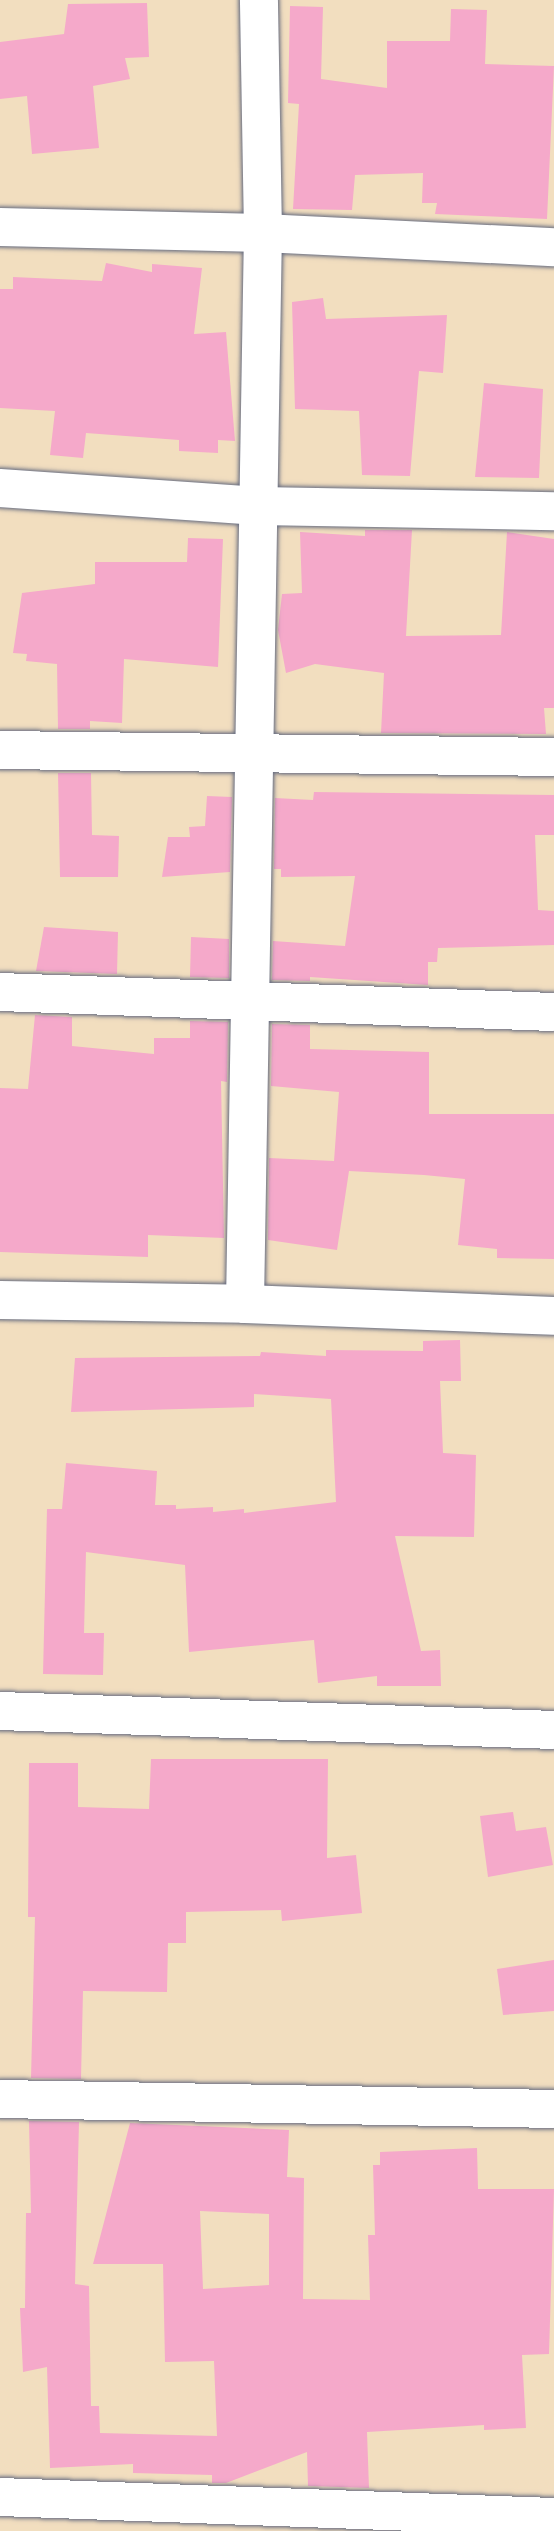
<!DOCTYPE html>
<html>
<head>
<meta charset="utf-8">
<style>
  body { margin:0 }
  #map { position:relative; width:554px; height:2531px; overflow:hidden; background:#f2debf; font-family:"Patrick Hand",sans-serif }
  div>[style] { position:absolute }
  .building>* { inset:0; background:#f5a9ca }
  .roads { filter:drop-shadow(0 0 2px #666c80) drop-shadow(0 0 2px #666c80) }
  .minor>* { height:38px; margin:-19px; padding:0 19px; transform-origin:19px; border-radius:19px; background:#fff }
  span { translate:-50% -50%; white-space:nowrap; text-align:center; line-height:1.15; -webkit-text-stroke:5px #fcf5e5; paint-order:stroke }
</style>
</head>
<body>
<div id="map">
  <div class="building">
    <i style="clip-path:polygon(147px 3px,149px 57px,125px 58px,130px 79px,93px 86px,99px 148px,32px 154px,27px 96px,0 99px,0 42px,64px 34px,68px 4px)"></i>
    <i style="clip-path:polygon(290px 6px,323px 7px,321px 79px,387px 88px,387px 41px,450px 41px,451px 9px,487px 10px,485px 64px,554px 66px,547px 219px,435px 214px,437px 203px,422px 203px,423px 173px,355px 175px,352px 210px,293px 209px,299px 104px,288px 103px)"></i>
    <i style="clip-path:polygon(106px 263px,152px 272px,152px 264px,202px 268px,194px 334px,226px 332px,235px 441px,218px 440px,218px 453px,179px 451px,179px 440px,86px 433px,83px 458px,50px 455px,55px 411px,0 408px,0 289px,13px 289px,13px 277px,102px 281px)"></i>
    <i style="clip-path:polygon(323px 298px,326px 319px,447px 315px,443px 373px,419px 371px,410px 476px,362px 475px,359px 411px,295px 409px,292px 302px)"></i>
    <i style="clip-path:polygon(484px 383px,543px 389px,539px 478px,475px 477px)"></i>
    <i style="clip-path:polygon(365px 530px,412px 530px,406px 636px,501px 635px,507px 532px,554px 539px,554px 708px,544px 708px,546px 734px,381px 733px,384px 673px,315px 664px,286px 673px,278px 630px,282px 594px,302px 593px,300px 532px,365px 536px)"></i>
    <i style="clip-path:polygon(188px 538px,223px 539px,218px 667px,124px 659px,122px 723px,90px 721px,90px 729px,58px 729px,57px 664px,26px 661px,27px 654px,13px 653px,22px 593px,95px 584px,95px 562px,187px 562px)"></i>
    <i style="clip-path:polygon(58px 773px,91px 773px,92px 835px,119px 836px,118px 877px,60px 877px)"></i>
    <i style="clip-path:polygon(314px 792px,554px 795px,554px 835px,535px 835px,538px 910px,554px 911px,554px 945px,438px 948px,437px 962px,428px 962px,428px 985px,310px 977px,310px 981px,272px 980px,273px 941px,345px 946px,355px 876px,281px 877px,281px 869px,274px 869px,275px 798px,313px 800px)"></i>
    <i style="clip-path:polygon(207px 796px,232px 797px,230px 872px,162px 877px,168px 837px,190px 837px,189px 827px,205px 826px)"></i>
    <i style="clip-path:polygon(44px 927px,118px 932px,117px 974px,36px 971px)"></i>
    <i style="clip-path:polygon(191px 937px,229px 939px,229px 978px,190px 977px)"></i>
    <i style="clip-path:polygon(35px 1015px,72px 1017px,72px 1046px,154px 1054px,154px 1038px,190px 1038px,190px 1021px,228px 1022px,227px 1082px,221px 1081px,224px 1238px,148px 1235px,148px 1257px,0 1252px,0 1088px,28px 1089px)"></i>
    <i style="clip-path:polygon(272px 1024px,310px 1025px,310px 1049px,429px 1052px,429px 1114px,554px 1114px,554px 1259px,497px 1258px,497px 1249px,458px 1245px,465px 1179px,424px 1175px,349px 1171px,337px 1250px,268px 1240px,269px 1158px,334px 1161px,339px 1092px,271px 1086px)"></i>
    <i style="clip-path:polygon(460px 1340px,461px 1381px,440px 1381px,443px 1453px,476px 1455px,474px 1537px,395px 1536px,421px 1651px,440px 1650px,441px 1686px,377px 1686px,377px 1676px,318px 1683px,314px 1640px,189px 1652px,185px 1565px,86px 1552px,84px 1633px,104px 1633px,103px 1675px,43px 1674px,47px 1509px,62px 1509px,66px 1463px,157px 1471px,155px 1505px,176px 1505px,176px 1509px,213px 1507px,213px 1512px,244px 1509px,244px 1513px,336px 1502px,331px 1399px,254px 1394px,254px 1407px,71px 1412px,75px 1358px,260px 1356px,261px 1352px,326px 1356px,326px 1350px,423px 1351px,423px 1341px)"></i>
    <i style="clip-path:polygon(151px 1759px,328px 1759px,327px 1858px,356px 1855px,362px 1913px,282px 1921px,281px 1910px,186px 1912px,186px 1943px,168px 1943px,167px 1992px,83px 1991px,81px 2079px,31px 2078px,35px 1917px,28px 1917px,29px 1763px,78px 1763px,78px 1807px,149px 1809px)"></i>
    <i style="clip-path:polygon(513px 1812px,516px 1831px,546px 1827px,553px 1865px,488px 1877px,480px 1816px)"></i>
    <i style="clip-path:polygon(554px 1960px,554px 2011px,503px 2015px,497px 1969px)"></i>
    <i style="clip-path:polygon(evenodd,29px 2121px,79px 2122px,75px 2284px,89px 2286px,91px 2406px,99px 2406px,100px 2433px,217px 2436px,214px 2361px,165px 2362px,163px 2264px,93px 2264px,130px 2123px,289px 2130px,287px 2177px,304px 2178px,303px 2299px,370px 2300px,368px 2235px,375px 2235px,373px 2165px,380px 2165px,380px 2152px,477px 2148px,478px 2189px,554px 2189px,549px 2354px,522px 2355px,526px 2428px,484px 2430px,484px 2425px,367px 2432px,369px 2488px,308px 2486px,307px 2452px,226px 2483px,212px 2483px,212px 2475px,133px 2473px,133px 2464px,50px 2468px,47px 2367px,23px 2372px,20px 2308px,25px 2308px,26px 2213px,31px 2213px,29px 2121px,200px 2211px,269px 2214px,269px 2285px,203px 2289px,200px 2211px)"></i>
  </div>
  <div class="roads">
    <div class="minor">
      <i style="left:0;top:227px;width:263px;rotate:1.3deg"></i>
      <i style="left:263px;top:233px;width:291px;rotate:2.8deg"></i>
      <i style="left:0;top:488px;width:259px;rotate:4deg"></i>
      <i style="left:258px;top:506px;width:296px;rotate:1deg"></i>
      <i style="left:0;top:750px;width:554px;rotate:0.72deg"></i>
      <i style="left:0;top:992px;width:554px;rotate:2.07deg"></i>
      <i style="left:0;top:1300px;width:245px;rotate:0.9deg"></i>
      <i style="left:245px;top:1304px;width:309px;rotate:2.2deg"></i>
      <i style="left:245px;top:1304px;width:1071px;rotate:-89.04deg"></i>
      <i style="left:263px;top:233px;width:233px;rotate:-91deg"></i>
      <i style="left:0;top:1711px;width:554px;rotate:1.96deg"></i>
      <i style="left:0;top:2099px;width:554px;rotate:1.03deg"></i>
      <i style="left:0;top:2497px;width:554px;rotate:2.07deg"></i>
    </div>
  </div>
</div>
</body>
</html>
